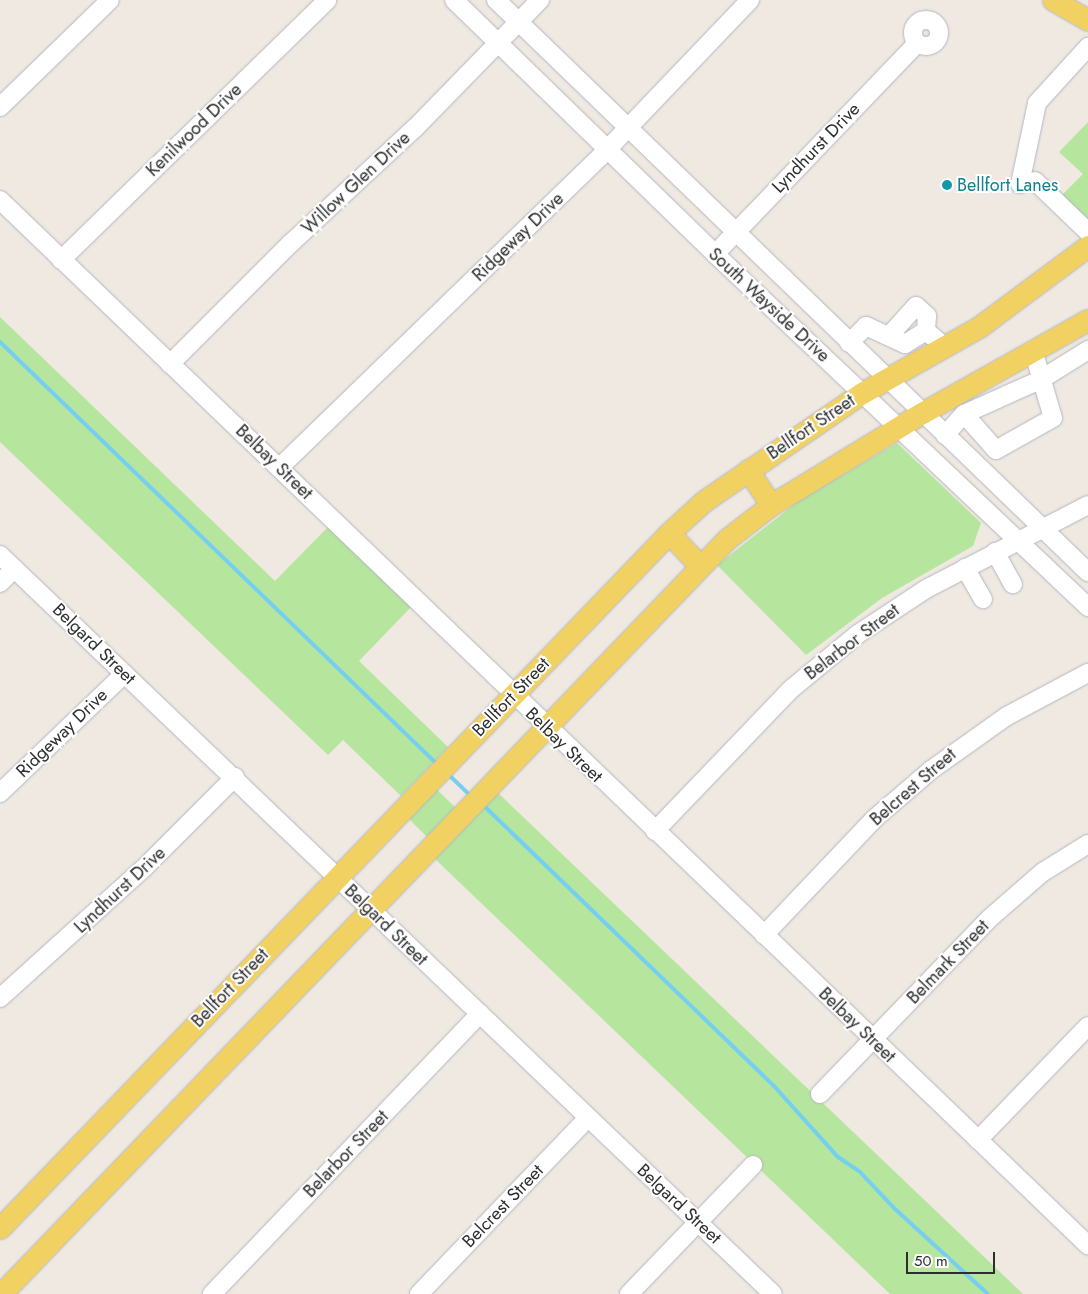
<!DOCTYPE html>
<html>
<head>
<meta charset="utf-8">
<style>
  body { margin:0 }
  #map { position:relative; width:1088px; height:1294px; overflow:hidden; background:#efe9e1; font-family:Jost,sans-serif }
  div>[style] { position:absolute }
  .green>* { inset:0; background:#b6e59e }
  .stream>* { height:4px; margin:-2px; padding:0 2px; transform-origin:2px; border-radius:2px; background:#75cff0 }
  .roads { filter:drop-shadow(0 0 1px #b4b7c1) drop-shadow(0 0 1px #b4b7c1) }
  .minor>* { height:18px; margin:-9px; padding:0 9px; transform-origin:9px; border-radius:9px; background:#fff }
  .minor>.ring { margin:-9px; padding:0; box-sizing:content-box; background:none; border:18px solid #fff; border-radius:50% }
  .major>* { height:21px; margin:-10.5px; padding:0 10.5px; transform-origin:10.5px; border-radius:10.5px; background:#f2d163 }
  .dots>* { width:14px; height:14px; translate:-50% -50%; box-sizing:border-box; border:2px solid #fff; border-radius:50% }
  span { translate:-50% -50%; white-space:nowrap; text-align:center; line-height:1.15; -webkit-text-stroke:4px #fff; paint-order:stroke }
  .street-label { font-size:18px; color:#2e2e2e }
  .culture-label { font-size:18px; color:#0d838f }
  .left { translate:0 -50%; text-align:left }
  .scale { position:absolute; left:906px; top:1252px; width:89px; height:22px; box-sizing:border-box; border:2px solid #2e2e2e; border-top:0; padding-left:6px; font-size:15px; line-height:18px; white-space:nowrap; color:#2e2e2e; -webkit-text-stroke:4px #fff; paint-order:stroke }
</style>
</head>
<body>
<div id="map">
  <div class="green">
    <i style="clip-path:polygon(1088px 122px,1088px 226px,1059px 198px,1083px 174px,1059px 152px)"></i>
    <i style="clip-path:polygon(0 317px,275px 581px,328px 527px,411px 607px,359px 661px,448px 747px,401px 796px,343px 740px,328px 755px,0 442px)"></i>
    <i style="clip-path:polygon(897px 443px,981px 523px,973px 546px,882px 598px,806px 655px,717px 565px,800px 500px)"></i>
    <i style="clip-path:polygon(433px 786px,456px 808px,428px 838px,405px 815px)"></i>
    <i style="clip-path:polygon(496px 791px,1023px 1294px,890px 1294px,433px 857px)"></i>
  </div>
  <div class="stream">
    <i style="left:0;top:342px;width:607px;rotate:44deg"></i>
    <i style="left:448px;top:774px;width:30px;rotate:44deg"></i>
    <i style="left:483px;top:805px;width:405px;rotate:44deg"></i>
    <i style="left:774px;top:1086px;width:96px;rotate:48deg"></i>
    <i style="left:838px;top:1157px;width:27px;rotate:34deg"></i>
    <i style="left:860px;top:1172px;width:50px;rotate:46.6deg"></i>
    <i style="left:894px;top:1208px;width:127px;rotate:42.5deg"></i>
  </div>
  <div class="roads">
    <div class="minor">
      <i style="left:454px;top:0;width:364px;rotate:44.2deg"></i>
      <i style="left:715px;top:254px;width:514px;rotate:43.42deg"></i>
      <i style="left:496px;top:0;width:823px;rotate:44.02deg"></i>
      <i class="ring" style="left:913px;top:20px;width:8px;height:8px"></i>
      <i style="left:0;top:107px;width:153px;rotate:-44.2deg"></i>
      <i style="left:1035px;top:181px;width:74px;rotate:43.9deg"></i>
      <i style="left:1020px;top:184px;width:83px;rotate:-78.1deg"></i>
      <i style="left:1037px;top:103px;width:76px;rotate:-47.7deg"></i>
      <i style="left:0;top:200px;width:1509px;rotate:43.85deg"></i>
      <i style="left:715px;top:254px;width:292px;rotate:-46.2deg"></i>
      <i style="left:61px;top:260px;width:372px;rotate:-44.3deg"></i>
      <i style="left:889px;top:336px;width:40px;rotate:-48deg"></i>
      <i style="left:916px;top:306px;width:15px;rotate:42deg"></i>
      <i style="left:927px;top:316px;width:15px;rotate:94deg"></i>
      <i style="left:849px;top:343px;width:24px;rotate:-45deg"></i>
      <i style="left:866px;top:326px;width:43px;rotate:24.8deg"></i>
      <i style="left:905px;top:344px;width:25px;rotate:-32deg"></i>
      <i style="left:926px;top:331px;width:25px;rotate:40deg"></i>
      <i style="left:170px;top:364px;width:170px;rotate:-45deg"></i>
      <i style="left:290px;top:244px;width:171px;rotate:-42.9deg"></i>
      <i style="left:415px;top:128px;width:179px;rotate:-45.7deg"></i>
      <i style="left:964px;top:414px;width:48px;rotate:48.4deg"></i>
      <i style="left:996px;top:450px;width:65px;rotate:-29.3deg"></i>
      <i style="left:1053px;top:418px;width:71px;rotate:-106.4deg"></i>
      <i style="left:945px;top:435px;width:28px;rotate:-48deg"></i>
      <i style="left:964px;top:414px;width:83px;rotate:-24.1deg"></i>
      <i style="left:1040px;top:380px;width:57px;rotate:-32deg"></i>
      <i style="left:280px;top:467px;width:447px;rotate:-44.1deg"></i>
      <i style="left:601px;top:156px;width:216px;rotate:-46.3deg"></i>
      <i style="left:995px;top:552px;width:37px;rotate:61deg"></i>
      <i style="left:0;top:555px;width:1069px;rotate:43.71deg"></i>
      <i style="left:965px;top:568px;width:36px;rotate:60deg"></i>
      <i style="left:0;top:583px;width:20px;rotate:-45deg"></i>
      <i style="left:0;top:793px;width:172px;rotate:-43.8deg"></i>
      <i style="left:655px;top:831px;width:195px;rotate:-46.2deg"></i>
      <i style="left:790px;top:690px;width:88px;rotate:-39.5deg"></i>
      <i style="left:858px;top:634px;width:82px;rotate:-33.5deg"></i>
      <i style="left:926px;top:589px;width:182px;rotate:-27.4deg"></i>
      <i style="left:764px;top:935px;width:160px;rotate:-46.5deg"></i>
      <i style="left:874px;top:819px;width:75px;rotate:-40.7deg"></i>
      <i style="left:931px;top:770px;width:93px;rotate:-35.4deg"></i>
      <i style="left:1007px;top:716px;width:92px;rotate:-28deg"></i>
      <i style="left:0;top:998px;width:193px;rotate:-42.1deg"></i>
      <i style="left:143px;top:869px;width:130px;rotate:-45deg"></i>
      <i style="left:820px;top:1094px;width:245px;rotate:-46deg"></i>
      <i style="left:990px;top:918px;width:70px;rotate:-41deg"></i>
      <i style="left:1043px;top:872px;width:53px;rotate:-31.9deg"></i>
      <i style="left:978px;top:1140px;width:158px;rotate:-46deg"></i>
      <i style="left:212px;top:1294px;width:388px;rotate:-46.3deg"></i>
      <i style="left:419px;top:1294px;width:244px;rotate:-46.2deg"></i>
      <i style="left:629px;top:1294px;width:179px;rotate:-46.1deg"></i>
    </div>
    <div class="major">
      <i style="left:1053px;top:0;width:40px;rotate:29.7deg"></i>
      <i style="left:748px;top:470px;width:42px;rotate:56.7deg"></i>
      <i style="left:669px;top:533px;width:44px;rotate:46.8deg"></i>
      <i style="left:0;top:1228px;width:965px;rotate:-46.09deg"></i>
      <i style="left:669px;top:533px;width:47px;rotate:-42.4deg"></i>
      <i style="left:704px;top:501px;width:191px;rotate:-34.4deg"></i>
      <i style="left:862px;top:393px;width:134px;rotate:-29.4deg"></i>
      <i style="left:979px;top:327px;width:136px;rotate:-36.6deg"></i>
      <i style="left:1px;top:1294px;width:1047px;rotate:-46.12deg"></i>
      <i style="left:727px;top:539px;width:56px;rotate:-37.7deg"></i>
      <i style="left:771px;top:505px;width:177px;rotate:-31.4deg"></i>
      <i style="left:922px;top:413px;width:190px;rotate:-29.3deg"></i>
    </div>
  </div>
  <div class="dots">
    <i style="left:947px;top:185px;background:#0f9aa8"></i>
  </div>
  <div class="street-label">
    <span style="left:194px;top:130px;rotate:-44deg">Kenilwood Drive</span>
    <span style="left:816px;top:148px;rotate:-46deg">Lyndhurst Drive</span>
    <span style="left:356px;top:183px;rotate:-43deg">Willow Glen Drive</span>
    <span style="left:518px;top:237px;rotate:-44deg">Ridgeway Drive</span>
    <span style="left:769px;top:305px;rotate:43deg">South Wayside Drive</span>
    <span style="left:811px;top:427px;rotate:-34deg">Bellfort Street</span>
    <span style="left:274px;top:462px;rotate:44deg">Belbay Street</span>
    <span style="left:852px;top:642px;rotate:-37deg">Belarbor Street</span>
    <span style="left:94px;top:644px;rotate:44deg">Belgard Street</span>
    <span style="left:511px;top:697px;rotate:-46deg">Bellfort Street</span>
    <span style="left:62px;top:733px;rotate:-44deg">Ridgeway Drive</span>
    <span style="left:564px;top:745px;rotate:44deg">Belbay Street</span>
    <span style="left:913px;top:787px;rotate:-41deg">Belcrest Street</span>
    <span style="left:120px;top:890px;rotate:-43deg">Lyndhurst Drive</span>
    <span style="left:386px;top:925px;rotate:44deg">Belgard Street</span>
    <span style="left:948px;top:962px;rotate:-46deg">Belmark Street</span>
    <span style="left:230px;top:988px;rotate:-46deg">Bellfort Street</span>
    <span style="left:857px;top:1025px;rotate:44deg">Belbay Street</span>
    <span style="left:346px;top:1154px;rotate:-46deg">Belarbor Street</span>
    <span style="left:679px;top:1204px;rotate:43deg">Belgard Street</span>
    <span style="left:503px;top:1206px;rotate:-46deg">Belcrest Street</span>
  </div>
  <div class="culture-label">
    <span class="left" style="left:957px;top:185px">Bellfort Lanes</span>
  </div>
  <div class="scale">50 m</div>
</div>
</body>
</html>
